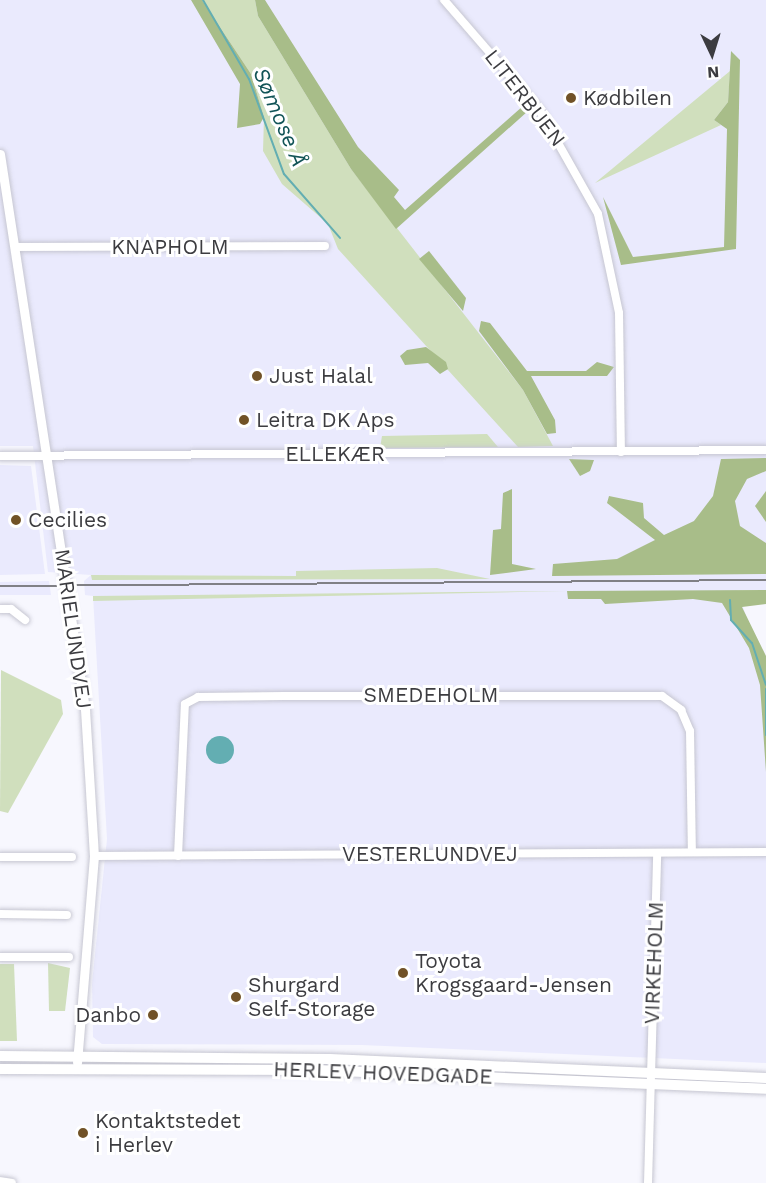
<!DOCTYPE html>
<html>
<head>
<meta charset="utf-8">
<style>
  body { margin:0 }
  #map { position:relative; width:766px; height:1183px; overflow:hidden; background:#f7f7fe; font-family:"Work Sans",sans-serif }
  div>[style] { position:absolute }
  .built>* { inset:0; background:#eaeafd }
  .green>* { inset:0; background:#d0dfbd }
  .forest>* { inset:0; background:#a8bd89 }
  .water>* { inset:0; background:#63aeb2 }
  .round { border-radius:50% }
  .stream>* { height:2px; margin:-1px; padding:0 1px; transform-origin:1px; border-radius:1px; background:#63aeb2 }
  .roads { filter:drop-shadow(0 0 2px #c6c6d1) drop-shadow(0 0 2px #c6c6d1) }
  .minor>* { height:8px; margin:-4px; padding:0 4px; transform-origin:4px; border-radius:4px; background:#fff }
  .tertiary>* { height:9px; margin:-4.5px; padding:0 4.5px; transform-origin:4.5px; border-radius:4.5px; background:#fff }
  .secondary>* { height:10px; margin:-5px; padding:0 5px; transform-origin:5px; border-radius:5px; background:#fff }
  .tram>* { height:1.5px; margin:-0.75px; padding:0 0.75px; transform-origin:0.75px; border-radius:0.75px; background:#808085 }
  .dots>* { width:16px; height:16px; translate:-50% -50%; box-sizing:border-box; border:3px solid #fff; border-radius:50% }
  span { translate:-50% -50%; white-space:nowrap; text-align:center; line-height:1.15; -webkit-text-stroke:6px #fff; paint-order:stroke }
  .street-label { font-size:21px; color:#3c3c40 }
  .poi-label { font-size:21px; color:#3c3c40 }
  .left { translate:0 -50%; text-align:left }
  .right { translate:-100% -50%; text-align:right }
  .water-label { font-size:22px; color:#125457; font-style:italic }
  .north { position:absolute; left:682px; top:24px; width:60px; height:60px; -webkit-text-stroke:4px #fff; paint-order:stroke; rotate:176deg; font-size:16px; font-weight:700; line-height:24px; text-align:center; color:#3c3c40 }
  .north::after { content:''; display:block; margin:auto; width:21px; height:27px; background:#3c3c40; clip-path:polygon(50% 0,100% 100%,50% 72%,0 100%) }
</style>
</head>
<body>
<div id="map">
  <div class="built">
    <i style="clip-path:polygon(0 0,766px 0,766px 590px,737px 590px,760px 655px,766px 720px,766px 1063px,362px 1045px,102px 1044px,93px 1037px,92px 983px,107px 839px,93px 596px,85px 595px,84px 581px,91px 575px,48px 572px,33px 446px,0 446px)"></i>
    <i style="clip-path:polygon(0 465px,31px 466px,45px 574px,0 575px)"></i>
    <i style="clip-path:polygon(49px 581px,51px 595px,0 595px,0 582px)"></i>
  </div>
  <div class="green">
    <i style="clip-path:polygon(202px 0,255px 0,258px 16px,351px 169px,523px 390px,553px 446px,518px 447px,338px 249px,328px 224px,282px 184px,263px 151px,264px 117px,251px 74px)"></i>
    <i style="clip-path:polygon(730px 71px,728px 102px,714px 120px,721px 125px,595px 183px)"></i>
    <i style="clip-path:polygon(487px 434px,498px 447px,380px 448px,382px 436px)"></i>
    <i style="clip-path:polygon(437px 568px,490px 579px,92px 580px,91px 575px,296px 576px,296px 571px)"></i>
    <i style="clip-path:polygon(567px 591px,93px 601px,93px 596px,458px 592px)"></i>
    <i style="clip-path:polygon(1px 670px,61px 700px,63px 714px,8px 813px,0 811px)"></i>
    <i style="clip-path:polygon(48px 963px,70px 968px,65px 1011px,49px 1011px)"></i>
    <i style="clip-path:polygon(0 964px,14px 964px,17px 1041px,0 1041px)"></i>
  </div>
  <div class="forest">
    <i style="clip-path:polygon(191px 0,202px 0,251px 74px,264px 117px,260px 124px,237px 128px,240px 84px)"></i>
    <i style="clip-path:polygon(255px 0,265px 0,358px 147px,399px 190px,394px 197px,405px 210px,523px 106px,528px 111px,396px 229px,351px 169px,258px 16px)"></i>
    <i style="clip-path:polygon(731px 51px,740px 60px,736px 249px,621px 265px,603px 197px,633px 257px,724px 247px,727px 129px,714px 120px,728px 102px)"></i>
    <i style="clip-path:polygon(429px 251px,466px 298px,463px 311px,419px 259px)"></i>
    <i style="clip-path:polygon(481px 321px,490px 323px,527px 371px,586px 371px,597px 362px,614px 367px,607px 376px,531px 376px,555px 420px,556px 433px,547px 434px,523px 390px,479px 331px)"></i>
    <i style="clip-path:polygon(426px 347px,446px 362px,448px 369px,440px 374px,428px 363px,405px 365px,400px 356px,407px 350px)"></i>
    <i style="clip-path:polygon(766px 458px,766px 471px,747px 479px,735px 501px,740px 526px,766px 543px,766px 574px,552px 576px,553px 564px,617px 559px,655px 540px,607px 503px,609px 496px,643px 503px,644px 518px,664px 535px,694px 521px,713px 496px,721px 459px)"></i>
    <i style="clip-path:polygon(569px 459px,594px 460px,590px 471px,580px 476px)"></i>
    <i style="clip-path:polygon(512px 489px,512px 564px,536px 569px,490px 575px,493px 530px,501px 529px,503px 493px)"></i>
    <i style="clip-path:polygon(766px 491px,766px 522px,755px 506px)"></i>
    <i style="clip-path:polygon(766px 590px,766px 604px,742px 607px,766px 656px,766px 772px,760px 685px,749px 648px,722px 603px,693px 599px,605px 604px,601px 599px,568px 599px,567px 591px)"></i>
  </div>
  <div class="water">
    <i class="round" style="left:206px;top:736px;width:28px;height:28px"></i>
  </div>
  <div class="stream">
    <i style="left:203px;top:0;width:91px;rotate:59.8deg"></i>
    <i style="left:249px;top:79px;width:101px;rotate:69.8deg"></i>
    <i style="left:284px;top:174px;width:85px;rotate:48.8deg"></i>
    <i style="left:730px;top:600px;width:20px;rotate:87deg"></i>
    <i style="left:731px;top:620px;width:31px;rotate:48deg"></i>
    <i style="left:752px;top:643px;width:44px;rotate:71.6deg"></i>
    <i style="left:766px;top:689px;width:46px;rotate:90deg"></i>
  </div>
  <div class="roads">
    <div class="minor">
      <i style="left:444px;top:0;width:147px;rotate:49.1deg"></i>
      <i style="left:540px;top:111px;width:118px;rotate:60.6deg"></i>
      <i style="left:598px;top:214px;width:101px;rotate:78deg"></i>
      <i style="left:619px;top:313px;width:139px;rotate:89.2deg"></i>
      <i style="left:15px;top:247px;width:310px;rotate:-0.2deg"></i>
      <i style="left:0;top:456px;width:766px;rotate:-0.45deg"></i>
      <i style="left:0;top:609px;width:11px"></i>
      <i style="left:11px;top:609px;width:18px;rotate:38deg"></i>
      <i style="left:94px;top:856px;width:672px;rotate:-0.34deg"></i>
      <i style="left:178px;top:856px;width:152px;rotate:-87.4deg"></i>
      <i style="left:185px;top:704px;width:15px;rotate:-28deg"></i>
      <i style="left:198px;top:697px;width:86px;rotate:-0.7deg"></i>
      <i style="left:284px;top:696px;width:378px"></i>
      <i style="left:662px;top:696px;width:24px;rotate:36deg"></i>
      <i style="left:681px;top:710px;width:23px;rotate:67deg"></i>
      <i style="left:690px;top:731px;width:121px;rotate:89.1deg"></i>
      <i style="left:0;top:857px;width:72px"></i>
      <i style="left:0;top:914px;width:67px;rotate:0.9deg"></i>
      <i style="left:0;top:957px;width:69px"></i>
      <i style="left:0;top:1181px;width:12px;rotate:9deg"></i>
      <i style="left:648px;top:1183px;width:330px;rotate:-88.4deg"></i>
    </div>
    <div class="tertiary">
      <i style="left:0;top:154px;width:561px;rotate:81.29deg"></i>
      <i style="left:85px;top:709px;width:147px;rotate:86.5deg"></i>
      <i style="left:94px;top:856px;width:207px;rotate:94.7deg"></i>
    </div>
    <div class="secondary">
      <i style="left:0;top:1056px;width:330px;rotate:0.5deg"></i>
      <i style="left:330px;top:1059px;width:436px;rotate:2.5deg"></i>
      <i style="left:0;top:1069px;width:316px;rotate:0.2deg"></i>
      <i style="left:316px;top:1070px;width:450px;rotate:2.4deg"></i>
    </div>
  </div>
  <div class="tram">
    <i style="left:0;top:586px;width:766px;rotate:-0.45deg"></i>
  </div>
  <div class="dots">
    <i style="left:571px;top:98px;background:#715227"></i>
    <i style="left:257px;top:376px;background:#715227"></i>
    <i style="left:244px;top:420px;background:#715227"></i>
    <i style="left:16px;top:520px;background:#715227"></i>
    <i style="left:403px;top:973px;background:#715227"></i>
    <i style="left:236px;top:997px;background:#715227"></i>
    <i style="left:153px;top:1015px;background:#715227"></i>
    <i style="left:83px;top:1133px;background:#715227"></i>
  </div>
  <div class="street-label">
    <span style="left:525px;top:98px;rotate:52deg">LITERBUEN</span>
    <span style="left:170px;top:247px">KNAPHOLM</span>
    <span style="left:335px;top:454px">ELLEKÆR</span>
    <span style="left:73px;top:629px;rotate:82deg">MARIELUNDVEJ</span>
    <span style="left:431px;top:695px">SMEDEHOLM</span>
    <span style="left:430px;top:854px">VESTERLUNDVEJ</span>
    <span style="left:654px;top:963px;rotate:-88deg">VIRKEHOLM</span>
    <span style="left:383px;top:1073px;rotate:2deg">HERLEV HOVEDGADE</span>
  </div>
  <div class="poi-label">
    <span class="left" style="left:583px;top:98px">Kødbilen</span>
    <span class="left" style="left:269px;top:376px">Just Halal</span>
    <span class="left" style="left:256px;top:420px">Leitra DK Aps</span>
    <span class="left" style="left:28px;top:520px">Cecilies</span>
    <span class="left" style="left:415px;top:973px">Toyota<br>Krogsgaard-Jensen</span>
    <span class="left" style="left:248px;top:997px">Shurgard<br>Self-Storage</span>
    <span class="right" style="left:141px;top:1015px">Danbo</span>
    <span class="left" style="left:95px;top:1133px">Kontaktstedet<br>i Herlev</span>
  </div>
  <div class="water-label">
    <span style="left:280px;top:117px;rotate:67deg">Sømose Å</span>
  </div>
  <div class="north">N</div>
</div>
</body>
</html>
